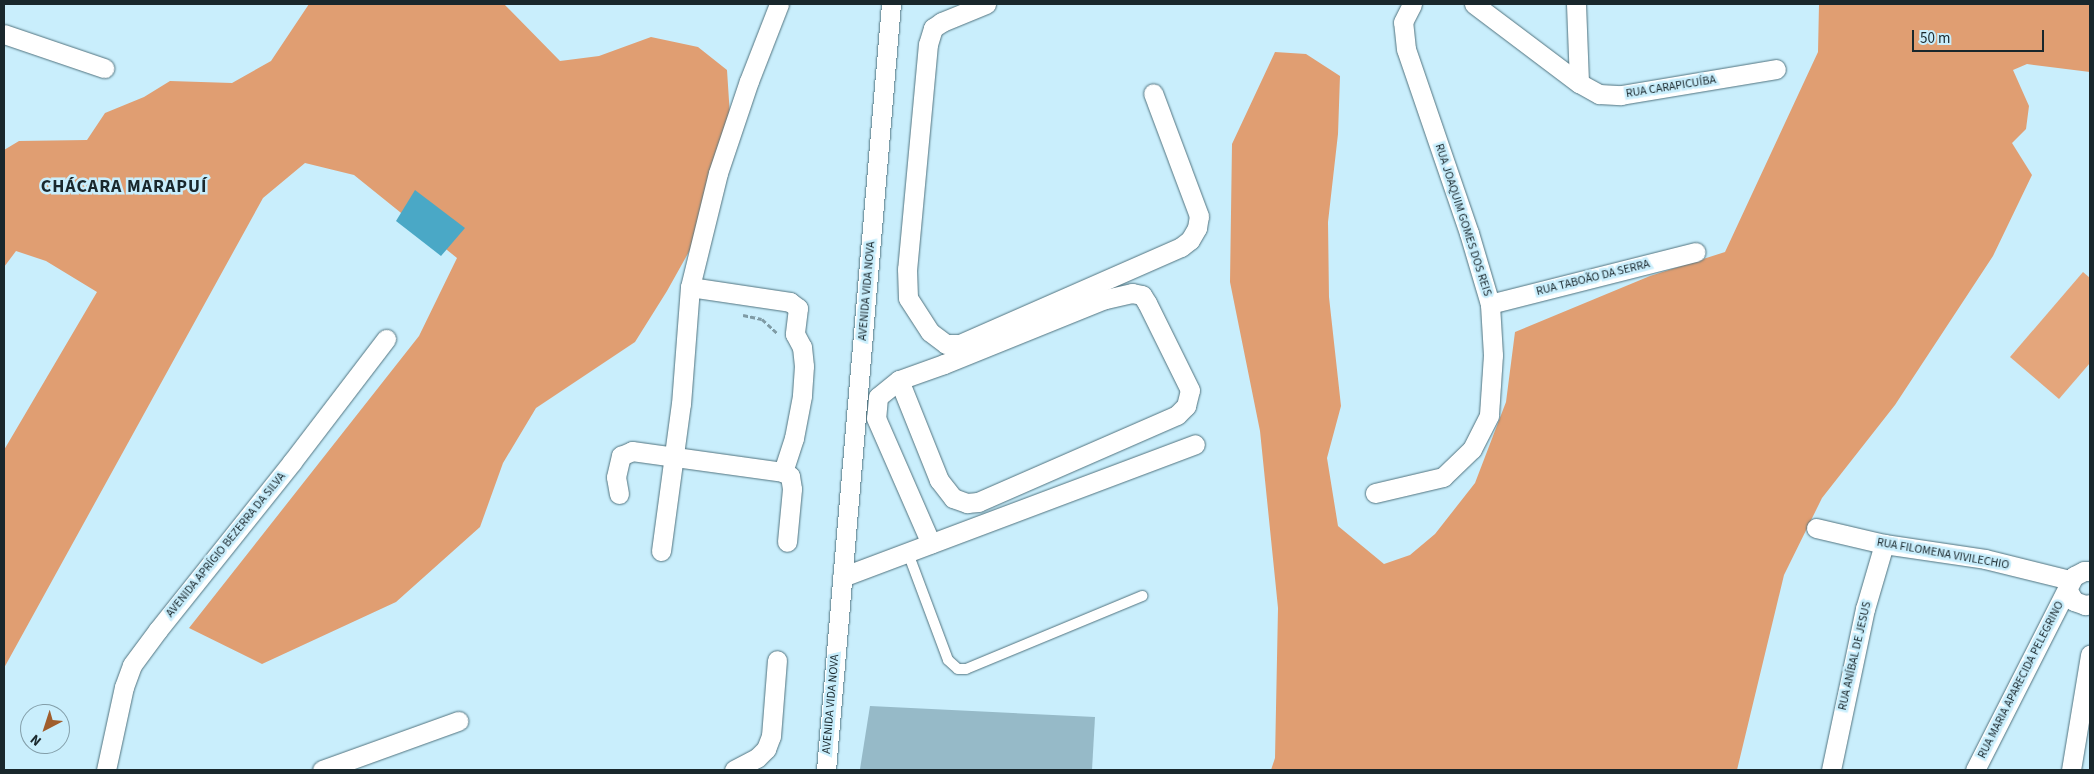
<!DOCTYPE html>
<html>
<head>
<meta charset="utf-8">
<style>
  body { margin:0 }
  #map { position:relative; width:2094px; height:774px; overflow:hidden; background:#c9eefc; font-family:"Source Sans 3",sans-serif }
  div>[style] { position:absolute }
  .green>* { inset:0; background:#e4a67c }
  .forest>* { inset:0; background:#e09e72 }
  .water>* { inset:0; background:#4aa8c6 }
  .building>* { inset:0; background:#96bac8 }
  .path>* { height:3px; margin-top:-1.5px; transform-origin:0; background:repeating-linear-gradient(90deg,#7f9ba5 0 5px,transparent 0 7.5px) }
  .roads { filter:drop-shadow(0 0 1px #51737f) drop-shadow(0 0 1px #51737f) }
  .lane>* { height:10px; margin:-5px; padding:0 5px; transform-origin:5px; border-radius:5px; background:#fff }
  .street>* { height:19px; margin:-9.5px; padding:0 9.5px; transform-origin:9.5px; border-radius:9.5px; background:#fff }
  span { translate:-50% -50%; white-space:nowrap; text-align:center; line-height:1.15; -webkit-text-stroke:5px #c9eefc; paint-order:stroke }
  .street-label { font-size:12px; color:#19272c }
  .district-label { font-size:18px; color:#19272c; font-weight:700; letter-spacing:1px }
  .frame { position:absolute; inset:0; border:5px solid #19272c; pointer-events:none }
  .north { position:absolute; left:20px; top:704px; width:50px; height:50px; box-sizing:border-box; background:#c9eefc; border:1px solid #839ea9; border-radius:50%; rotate:220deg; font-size:14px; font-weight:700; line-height:20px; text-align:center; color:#19272c }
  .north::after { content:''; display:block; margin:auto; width:18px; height:22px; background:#a05d2c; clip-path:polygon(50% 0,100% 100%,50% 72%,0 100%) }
  .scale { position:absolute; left:1912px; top:30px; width:132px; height:22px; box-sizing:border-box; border:2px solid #19272c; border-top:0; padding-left:6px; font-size:15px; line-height:18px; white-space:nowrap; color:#19272c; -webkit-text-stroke:4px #c9eefc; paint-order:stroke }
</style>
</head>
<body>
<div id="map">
  <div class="green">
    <i style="clip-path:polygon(2083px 272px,2090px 278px,2090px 363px,2059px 399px,2010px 357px)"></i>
  </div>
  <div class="forest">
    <i style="clip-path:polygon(309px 4px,504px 4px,560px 61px,599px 56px,651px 37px,698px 47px,727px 70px,730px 116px,705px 223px,667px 291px,635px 342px,536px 408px,503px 463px,480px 527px,396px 602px,262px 664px,189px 628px,419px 336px,457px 258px,354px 175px,305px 163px,263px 198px,4px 668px,4px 450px,97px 292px,46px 261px,16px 251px,4px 267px,4px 150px,19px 141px,87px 140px,105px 113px,144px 97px,170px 81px,232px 83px,271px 61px)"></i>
    <i style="clip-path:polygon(1819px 4px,2090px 4px,2090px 72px,2027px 64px,2013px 70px,2029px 106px,2026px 129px,2012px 143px,2032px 175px,1993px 256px,1895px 405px,1822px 498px,1784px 575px,1737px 770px,1271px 770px,1275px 758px,1278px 608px,1260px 431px,1230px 282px,1232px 144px,1275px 52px,1306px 54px,1340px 76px,1338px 134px,1328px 222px,1329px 297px,1341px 406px,1327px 458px,1338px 526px,1384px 564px,1410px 555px,1435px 534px,1475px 483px,1506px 402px,1515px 332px,1650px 276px,1725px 252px,1818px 52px)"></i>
  </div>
  <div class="water">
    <i style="clip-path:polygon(415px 190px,465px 228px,441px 256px,396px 221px)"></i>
  </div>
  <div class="building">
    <i style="clip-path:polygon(870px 706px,1095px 717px,1092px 770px,860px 769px)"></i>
  </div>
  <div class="path">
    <i style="left:743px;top:315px;width:19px;rotate:12deg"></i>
    <i style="left:762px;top:319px;width:22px;rotate:43deg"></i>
  </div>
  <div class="roads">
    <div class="lane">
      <i style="left:908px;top:553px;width:114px;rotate:69.5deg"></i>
      <i style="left:948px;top:660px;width:13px;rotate:42deg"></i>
      <i style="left:958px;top:669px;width:8px"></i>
      <i style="left:966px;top:669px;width:191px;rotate:-22.5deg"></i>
    </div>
    <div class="street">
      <i style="left:986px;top:4px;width:48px;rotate:157.8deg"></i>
      <i style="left:942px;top:22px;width:11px;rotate:146deg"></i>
      <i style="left:933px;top:28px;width:17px;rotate:107deg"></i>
      <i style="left:928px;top:44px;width:226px;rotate:95.3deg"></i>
      <i style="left:907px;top:269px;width:29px;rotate:88deg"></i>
      <i style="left:908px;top:298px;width:40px;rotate:57.1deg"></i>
      <i style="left:930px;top:332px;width:20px;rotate:37deg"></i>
      <i style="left:946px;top:344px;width:14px"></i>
      <i style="left:960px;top:344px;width:241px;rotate:-23.7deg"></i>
      <i style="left:1181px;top:247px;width:11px;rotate:-38deg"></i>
      <i style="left:1190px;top:240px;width:14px;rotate:-60deg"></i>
      <i style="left:1197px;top:228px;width:12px;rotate:-81deg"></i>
      <i style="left:1199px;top:216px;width:131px;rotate:-110.5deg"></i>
      <i style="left:1474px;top:4px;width:131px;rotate:37deg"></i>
      <i style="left:1579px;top:83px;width:23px;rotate:29deg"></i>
      <i style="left:1599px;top:94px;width:22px;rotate:3deg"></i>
      <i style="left:1621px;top:95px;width:157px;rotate:-9.5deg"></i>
      <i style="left:1576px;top:4px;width:79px;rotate:87.8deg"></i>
      <i style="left:4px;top:34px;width:106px;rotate:18.8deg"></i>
      <i style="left:690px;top:287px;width:101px;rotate:8.5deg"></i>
      <i style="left:790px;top:302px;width:10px;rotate:37deg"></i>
      <i style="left:798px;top:308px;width:26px;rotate:97deg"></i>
      <i style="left:795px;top:334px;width:15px;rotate:62deg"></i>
      <i style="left:802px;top:347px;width:19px;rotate:84deg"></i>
      <i style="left:804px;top:366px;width:30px;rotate:94deg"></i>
      <i style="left:802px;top:396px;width:43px;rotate:100.8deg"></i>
      <i style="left:794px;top:438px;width:36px;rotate:108deg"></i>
      <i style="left:1490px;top:304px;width:212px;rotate:-14.2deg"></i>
      <i style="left:899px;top:380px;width:108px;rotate:68.2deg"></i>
      <i style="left:939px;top:480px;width:23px;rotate:52deg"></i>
      <i style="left:953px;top:498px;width:15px;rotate:20deg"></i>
      <i style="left:967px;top:503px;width:11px;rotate:-5deg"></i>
      <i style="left:978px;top:502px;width:217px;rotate:-23.6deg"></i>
      <i style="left:1177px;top:415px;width:13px;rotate:-45deg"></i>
      <i style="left:1186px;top:406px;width:16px;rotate:-76deg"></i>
      <i style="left:1190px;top:390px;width:97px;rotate:-116.3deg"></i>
      <i style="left:1147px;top:303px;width:9px;rotate:-122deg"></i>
      <i style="left:1142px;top:295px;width:10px;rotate:-169deg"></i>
      <i style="left:1132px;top:293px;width:28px;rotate:167deg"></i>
      <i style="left:1105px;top:299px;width:174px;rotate:158deg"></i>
      <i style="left:944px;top:364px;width:48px;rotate:160.4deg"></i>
      <i style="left:899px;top:380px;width:27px;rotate:141deg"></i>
      <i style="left:878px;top:397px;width:21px;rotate:95deg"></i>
      <i style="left:876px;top:418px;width:137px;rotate:66.4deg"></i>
      <i style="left:1375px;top:493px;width:70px;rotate:-13.2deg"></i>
      <i style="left:1443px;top:477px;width:40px;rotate:-44deg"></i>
      <i style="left:1472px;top:449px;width:38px;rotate:-63deg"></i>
      <i style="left:1489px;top:415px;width:60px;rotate:-86.2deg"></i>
      <i style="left:1493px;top:355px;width:51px;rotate:-93.4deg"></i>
      <i style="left:1490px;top:304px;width:74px;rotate:-106.5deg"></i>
      <i style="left:1469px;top:233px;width:194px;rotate:-108.9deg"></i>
      <i style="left:1406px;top:49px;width:27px;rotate:-96deg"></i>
      <i style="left:1403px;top:22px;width:20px;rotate:-63deg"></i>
      <i style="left:619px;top:494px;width:17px;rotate:-100deg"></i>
      <i style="left:616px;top:477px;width:22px;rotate:-77deg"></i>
      <i style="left:621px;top:456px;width:12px;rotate:-24deg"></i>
      <i style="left:632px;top:451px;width:152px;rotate:7.9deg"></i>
      <i style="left:783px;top:472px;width:8px;rotate:30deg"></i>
      <i style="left:790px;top:476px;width:13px;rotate:81deg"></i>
      <i style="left:792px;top:489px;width:53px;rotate:95.4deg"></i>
      <i style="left:1816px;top:528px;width:70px;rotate:13.2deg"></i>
      <i style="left:1884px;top:544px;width:102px;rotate:8.4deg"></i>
      <i style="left:1985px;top:559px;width:88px;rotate:13.9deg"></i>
      <i style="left:661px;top:551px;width:148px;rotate:-82.3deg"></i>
      <i style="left:681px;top:404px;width:117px;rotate:-85.6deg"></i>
      <i style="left:690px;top:287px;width:117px;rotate:-76.2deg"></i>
      <i style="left:718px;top:173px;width:97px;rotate:-71.4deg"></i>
      <i style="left:749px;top:81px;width:83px;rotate:-68.7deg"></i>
      <i style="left:2090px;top:571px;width:6px;rotate:180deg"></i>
      <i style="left:2084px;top:571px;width:11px;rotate:153deg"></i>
      <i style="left:2074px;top:576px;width:15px;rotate:118deg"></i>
      <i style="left:2067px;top:589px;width:14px;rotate:60deg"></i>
      <i style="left:2074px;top:601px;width:12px;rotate:20deg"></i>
      <i style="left:2085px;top:605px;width:5px;rotate:-11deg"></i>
      <i style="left:842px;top:577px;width:377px;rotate:-20.6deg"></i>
      <i style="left:106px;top:770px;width:85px;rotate:-77.8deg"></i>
      <i style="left:124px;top:687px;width:23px;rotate:-70deg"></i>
      <i style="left:132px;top:665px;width:44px;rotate:-53.4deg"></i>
      <i style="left:158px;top:630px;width:215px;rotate:-51.4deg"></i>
      <i style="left:292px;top:462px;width:155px;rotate:-52.6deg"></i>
      <i style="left:322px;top:770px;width:145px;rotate:-19.8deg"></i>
      <i style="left:734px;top:770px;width:26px;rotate:-28deg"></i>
      <i style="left:757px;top:758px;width:13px;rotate:-45deg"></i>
      <i style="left:766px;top:749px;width:14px;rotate:-69deg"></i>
      <i style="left:771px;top:736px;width:76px;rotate:-85.5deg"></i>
      <i style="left:826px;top:770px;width:769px;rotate:-85.15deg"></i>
      <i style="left:1831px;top:770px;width:165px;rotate:-78.1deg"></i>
      <i style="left:1865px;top:609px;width:68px;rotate:-73.7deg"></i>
      <i style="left:1975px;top:770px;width:203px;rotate:-63.1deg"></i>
      <i style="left:2071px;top:770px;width:117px;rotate:-80.6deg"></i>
    </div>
  </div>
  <div class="street-label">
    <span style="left:1671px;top:87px;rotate:-9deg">RUA CARAPICUÍBA</span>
    <span style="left:1463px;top:220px;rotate:72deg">RUA JOAQUIM GOMES DOS REIS</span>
    <span style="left:1593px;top:278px;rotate:-14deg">RUA TABOÃO DA SERRA</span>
    <span style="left:867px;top:291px;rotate:-85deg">AVENIDA VIDA NOVA</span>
    <span style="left:226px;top:545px;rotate:-51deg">AVENIDA APRÍGIO BEZERRA DA SILVA</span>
    <span style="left:1943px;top:554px;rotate:10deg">RUA FILOMENA VIVILECHIO</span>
    <span style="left:1855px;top:656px;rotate:-77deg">RUA ANÍBAL DE JESUS</span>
    <span style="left:2021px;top:680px;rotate:-63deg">RUA MARIA APARECIDA PELEGRINO</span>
    <span style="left:831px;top:704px;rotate:-85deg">AVENIDA VIDA NOVA</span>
  </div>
  <div class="district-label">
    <span style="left:124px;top:187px">CHÁCARA MARAPUÍ</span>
  </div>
  <div class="frame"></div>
  <div class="north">N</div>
  <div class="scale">50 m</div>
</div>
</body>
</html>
